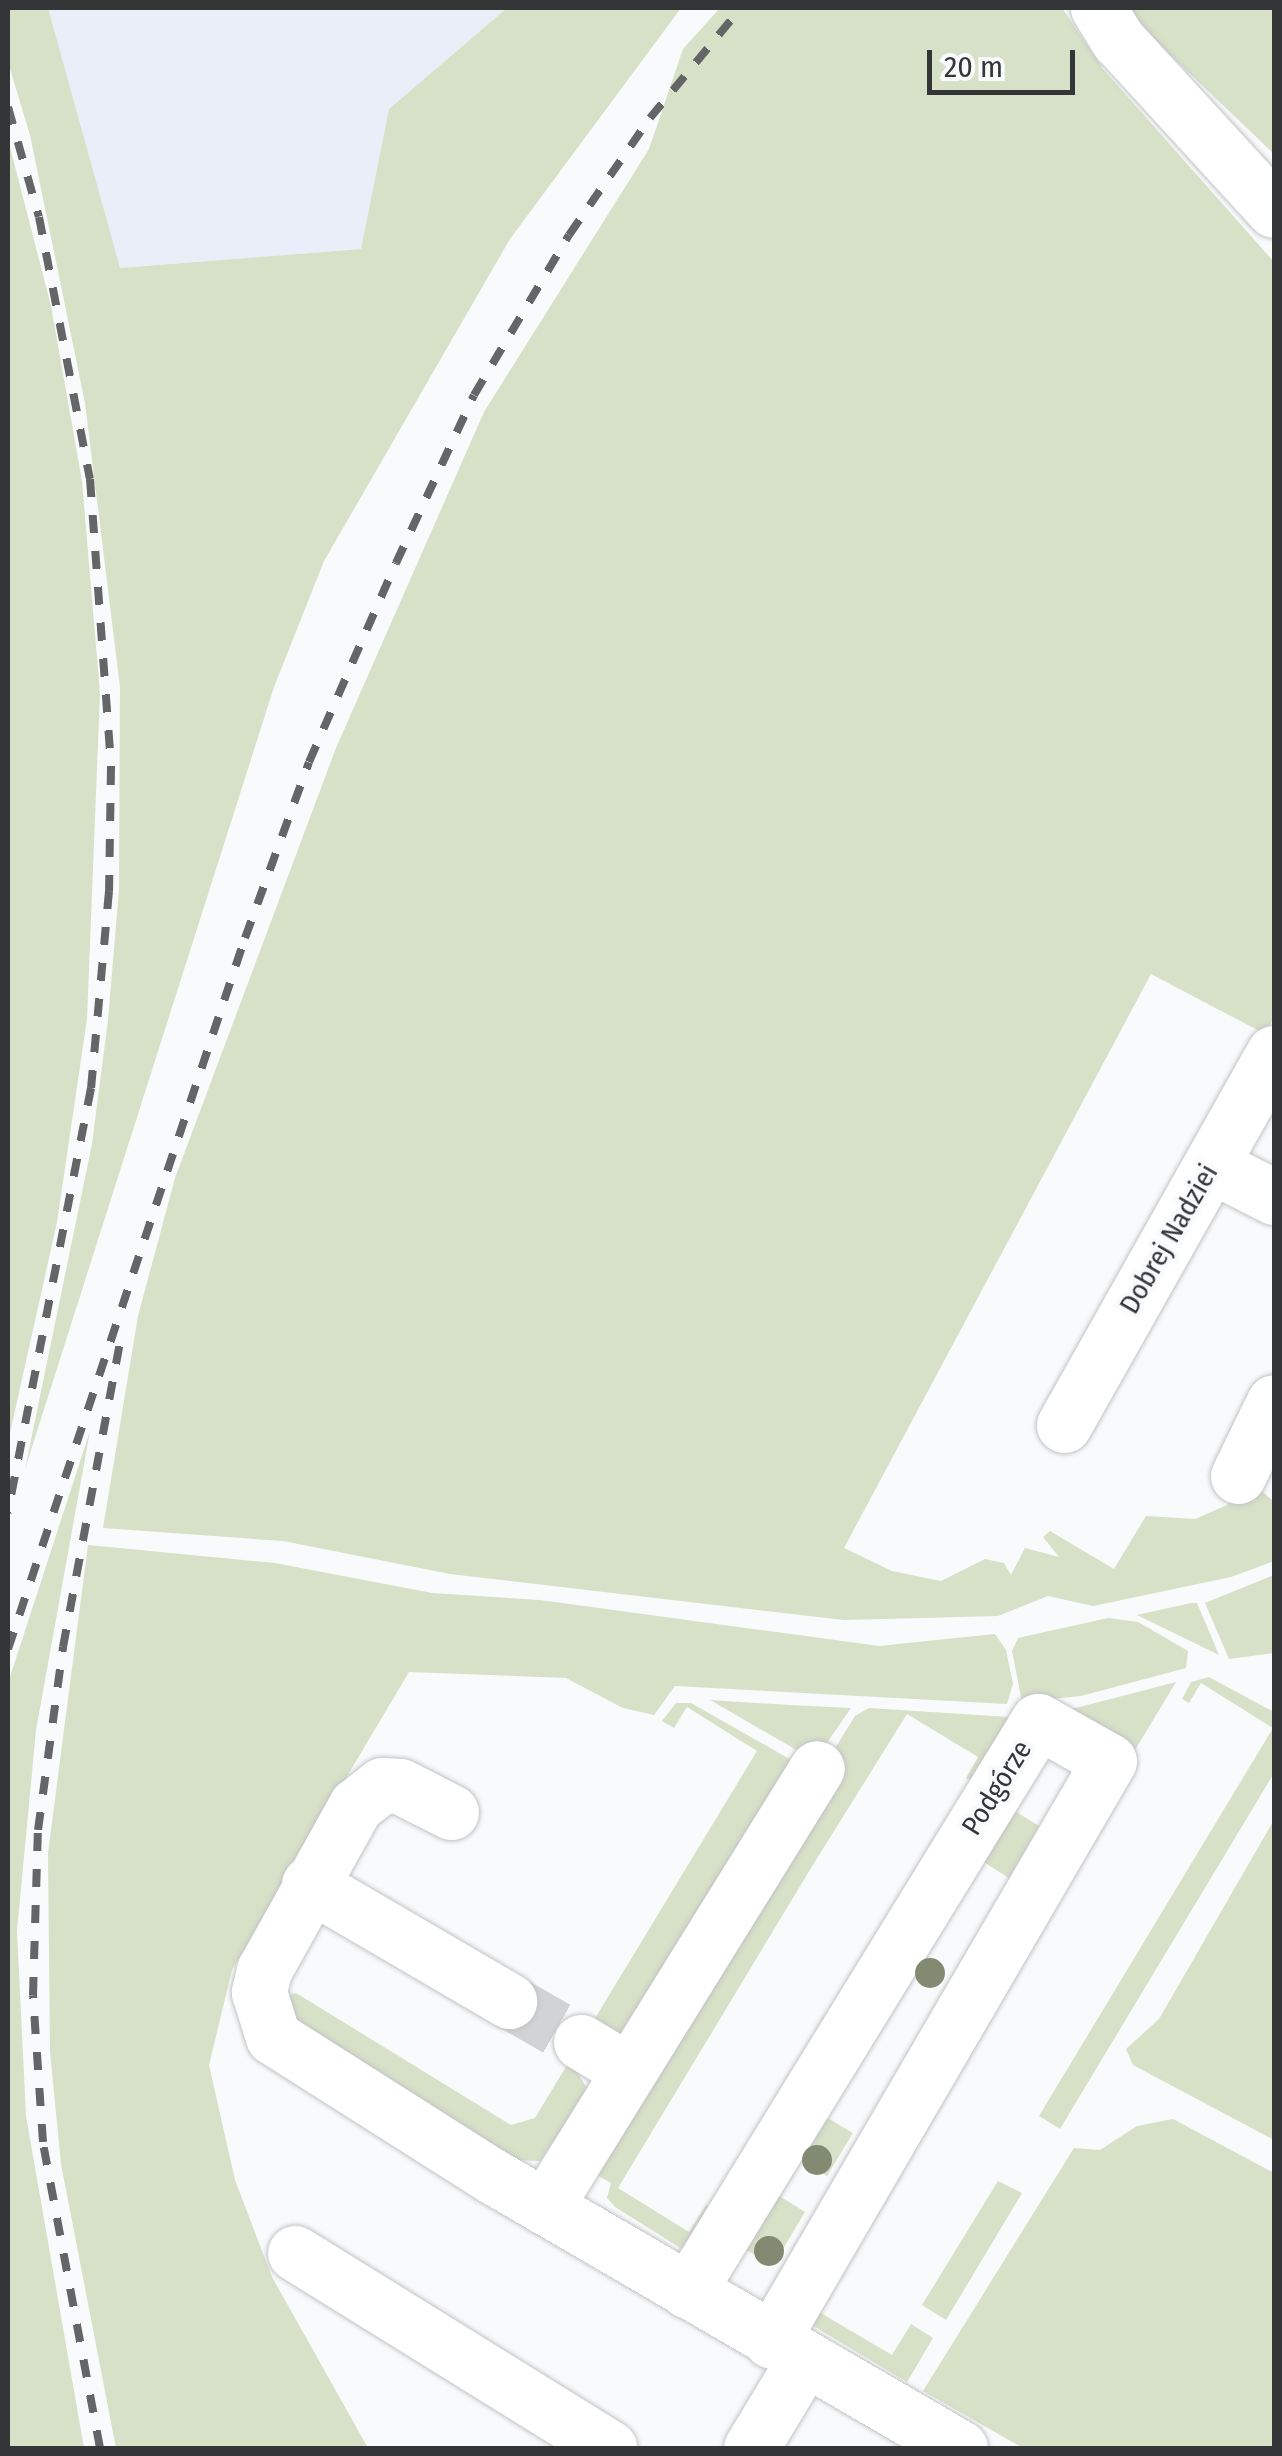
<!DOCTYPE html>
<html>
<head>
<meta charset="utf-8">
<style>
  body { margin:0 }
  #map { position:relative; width:1282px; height:2456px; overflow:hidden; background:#f8fafc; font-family:"Fira Sans Condensed",sans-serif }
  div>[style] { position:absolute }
  .built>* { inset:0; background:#e9eef8 }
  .green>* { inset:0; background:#d6e1c7 }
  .minor-tunnel>* { height:55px; margin-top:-27.5px; transform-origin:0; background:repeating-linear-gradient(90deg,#d1d3d4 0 55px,transparent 0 83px) }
  .roads { filter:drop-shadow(0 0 2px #c2c3c5) drop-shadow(0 0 2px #c2c3c5) }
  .minor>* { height:55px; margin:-27.5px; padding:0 27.5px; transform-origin:27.5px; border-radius:27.5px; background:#fff }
  .rail>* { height:8px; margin-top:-4px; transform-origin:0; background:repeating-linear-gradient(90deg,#646566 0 18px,transparent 0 36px) }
  .trees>* { width:30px; height:30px; margin:-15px; border-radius:50%; background:#828b72 }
  span { translate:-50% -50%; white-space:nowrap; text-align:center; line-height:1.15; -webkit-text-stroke:9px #f8fafc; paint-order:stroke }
  .street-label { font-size:28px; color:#343536 }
  .frame { position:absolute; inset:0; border:10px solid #343536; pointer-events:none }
  .scale { position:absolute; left:927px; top:50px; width:148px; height:45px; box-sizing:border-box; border:5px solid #343536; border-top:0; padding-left:12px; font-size:30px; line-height:35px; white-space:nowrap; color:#343536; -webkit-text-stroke:8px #f8fafc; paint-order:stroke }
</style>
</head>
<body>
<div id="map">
  <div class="built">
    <i style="clip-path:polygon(48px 8px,507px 8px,389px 109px,361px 249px,119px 268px)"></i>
  </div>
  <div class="green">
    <i style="clip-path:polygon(8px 8px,48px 8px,120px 268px,361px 249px,389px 109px,507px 8px,681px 8px,510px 239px,324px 561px,274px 687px,25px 1469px,92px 1144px,108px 1020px,119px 890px,120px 687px,85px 403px,30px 135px,8px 62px)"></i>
    <i style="clip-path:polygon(720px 8px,1062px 8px,1103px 69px,1274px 262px,1274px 1017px,1265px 1034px,1151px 974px,844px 1548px,892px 1571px,941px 1581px,985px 1559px,1004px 1563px,1011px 1575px,1025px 1548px,1059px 1557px,1043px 1537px,1050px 1531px,1114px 1569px,1146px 1516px,1195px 1519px,1227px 1505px,1251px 1481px,1274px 1502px,1274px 1561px,1231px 1577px,1093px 1606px,1048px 1596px,998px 1616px,844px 1620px,450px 1574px,283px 1541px,103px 1528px,138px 1316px,175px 1178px,336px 748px,484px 412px,649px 149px,683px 49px)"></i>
    <i style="clip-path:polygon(1129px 8px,1274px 8px,1274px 154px,1144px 30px)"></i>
    <i style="clip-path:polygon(8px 139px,51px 306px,82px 481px,100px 693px,87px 1019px,57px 1222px,8px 1442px)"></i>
    <i style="clip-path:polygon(90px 1431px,36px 1730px,17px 1931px,26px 2116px,84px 2448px,8px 2448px,8px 1683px)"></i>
    <i style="clip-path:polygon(88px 1545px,275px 1563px,432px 1593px,540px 1600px,879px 1646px,995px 1634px,1006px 1650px,1013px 1684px,1007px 1704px,675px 1686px,654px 1715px,623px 1708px,566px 1678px,409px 1672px,232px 1970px,209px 2065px,235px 2180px,272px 2277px,368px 2448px,116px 2448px,61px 2164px,50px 2052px,48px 1853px)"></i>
    <i style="clip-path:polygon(1274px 1575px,1274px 1653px,1229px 1659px,1205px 1603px)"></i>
    <i style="clip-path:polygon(1197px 1603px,1219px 1655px,1137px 1615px,1191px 1603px)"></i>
    <i style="clip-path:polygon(1108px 1618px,1138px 1622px,1188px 1651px,1186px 1668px,1081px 1696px,1022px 1702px,1012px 1651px,1018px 1638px)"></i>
    <i style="clip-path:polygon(1209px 1677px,1274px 1712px,1274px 1773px,1060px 2129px,1039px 2116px,1273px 1728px,1201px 1683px,1189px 1703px,1182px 1699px,1191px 1682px)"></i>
    <i style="clip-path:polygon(1176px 1682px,1132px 1755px,1068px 1710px)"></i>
    <i style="clip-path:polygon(710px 1700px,790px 1705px,851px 1708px,820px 1753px,807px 1756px)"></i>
    <i style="clip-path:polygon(676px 1703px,691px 1703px,793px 1761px,620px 2035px,591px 2025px,757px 1751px,687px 1707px,674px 1728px,662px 1721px)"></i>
    <i style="clip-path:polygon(869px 1708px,1009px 1717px,986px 1789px,966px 1778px,978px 1757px,907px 1714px,811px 1868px,618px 2188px,689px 2232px,706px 2205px,716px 2211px,682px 2249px,615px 2207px,607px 2198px,611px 2183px,588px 2170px,816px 1779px,855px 1716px)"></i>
    <i style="clip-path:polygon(1013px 1810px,1039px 1826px,1009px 1878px,982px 1861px)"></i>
    <i style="clip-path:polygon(1274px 1820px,1274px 2140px,1133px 2065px,1126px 2049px,1159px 2019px)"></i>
    <i style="clip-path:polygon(296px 1993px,511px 2125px,535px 2118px,570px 2060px,588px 2090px,540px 2161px,512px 2160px,310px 2042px,284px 2007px,283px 1997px)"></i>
    <i style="clip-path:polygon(826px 2117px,853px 2133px,827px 2176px,800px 2160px)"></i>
    <i style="clip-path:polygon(1173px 2119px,1274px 2173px,1274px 2448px,1023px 2448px,923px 2391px,1074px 2148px,1100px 2150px,1137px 2126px)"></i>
    <i style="clip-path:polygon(998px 2181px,1022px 2193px,946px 2320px,922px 2305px)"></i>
    <i style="clip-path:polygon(778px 2195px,805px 2212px,774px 2264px,746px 2250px)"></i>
    <i style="clip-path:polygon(819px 2312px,892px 2355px,911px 2324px,933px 2338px,907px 2382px,807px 2322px)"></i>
  </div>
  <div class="minor-tunnel">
    <i style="left:509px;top:2001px;width:83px;rotate:29.7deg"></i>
  </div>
  <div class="roads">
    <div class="minor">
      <i style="left:1098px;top:8px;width:39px;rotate:58deg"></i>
      <i style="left:1119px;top:41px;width:229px;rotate:47.5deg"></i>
      <i style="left:1211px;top:1165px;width:71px;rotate:26.9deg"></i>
      <i style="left:1064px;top:1425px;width:427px;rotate:-60.6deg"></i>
      <i style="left:1238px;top:1476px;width:82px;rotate:-64.1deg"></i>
      <i style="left:451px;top:1812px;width:57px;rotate:-153deg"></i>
      <i style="left:400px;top:1786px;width:18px;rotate:-177deg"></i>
      <i style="left:382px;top:1785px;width:33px;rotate:142deg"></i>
      <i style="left:356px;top:1805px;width:189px;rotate:119.1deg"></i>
      <i style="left:264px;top:1970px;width:23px;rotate:103deg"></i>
      <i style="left:259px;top:1992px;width:47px;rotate:72.7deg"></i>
      <i style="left:273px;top:2037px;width:262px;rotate:32.4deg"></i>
      <i style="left:494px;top:2177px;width:539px;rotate:30.18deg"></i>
      <i style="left:309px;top:1884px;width:232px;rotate:30.3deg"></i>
      <i style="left:581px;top:2042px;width:56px;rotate:31.1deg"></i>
      <i style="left:545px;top:2207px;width:516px;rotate:-58.22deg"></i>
      <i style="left:295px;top:2253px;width:370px;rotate:31.8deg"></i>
      <i style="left:688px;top:2291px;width:669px;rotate:-58.45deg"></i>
      <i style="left:1038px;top:1721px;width:81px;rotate:29.4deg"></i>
      <i style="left:1109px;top:1761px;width:671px;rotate:120.23deg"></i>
      <i style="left:751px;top:2448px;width:103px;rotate:-58.9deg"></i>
    </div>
  </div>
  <div class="rail">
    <i style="left:8px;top:107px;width:114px;rotate:74.3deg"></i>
    <i style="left:39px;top:217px;width:267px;rotate:79deg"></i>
    <i style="left:90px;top:479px;width:289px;rotate:85.8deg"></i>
    <i style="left:111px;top:767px;width:124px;rotate:90.9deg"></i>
    <i style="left:109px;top:891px;width:198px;rotate:95.2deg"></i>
    <i style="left:91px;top:1088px;width:433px;rotate:101.1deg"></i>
    <i style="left:8px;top:1649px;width:749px;rotate:-71.57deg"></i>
    <i style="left:245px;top:938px;width:187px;rotate:-70deg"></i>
    <i style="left:309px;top:762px;width:217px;rotate:-66.4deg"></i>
    <i style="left:396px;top:563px;width:185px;rotate:-65.1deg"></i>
    <i style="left:474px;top:395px;width:186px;rotate:-59.3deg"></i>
    <i style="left:569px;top:235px;width:142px;rotate:-55.3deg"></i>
    <i style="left:650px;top:118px;width:143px;rotate:-50.4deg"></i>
    <i style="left:100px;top:2448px;width:311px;rotate:-100.6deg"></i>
    <i style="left:43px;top:2142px;width:147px;rotate:-93.9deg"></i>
    <i style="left:33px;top:1995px;width:165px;rotate:-88.3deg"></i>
    <i style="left:38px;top:1830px;width:185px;rotate:-82.2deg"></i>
    <i style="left:63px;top:1647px;width:314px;rotate:-79.4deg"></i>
  </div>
  <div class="trees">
    <i style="left:930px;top:1973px"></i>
    <i style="left:817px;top:2160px"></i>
    <i style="left:769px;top:2251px"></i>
  </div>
  <div class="street-label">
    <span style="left:1169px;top:1239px;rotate:-60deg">Dobrej Nadziei</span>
    <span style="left:997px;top:1788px;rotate:-58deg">Podgórze</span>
  </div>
  <div class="frame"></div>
  <div class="scale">20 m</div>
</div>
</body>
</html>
